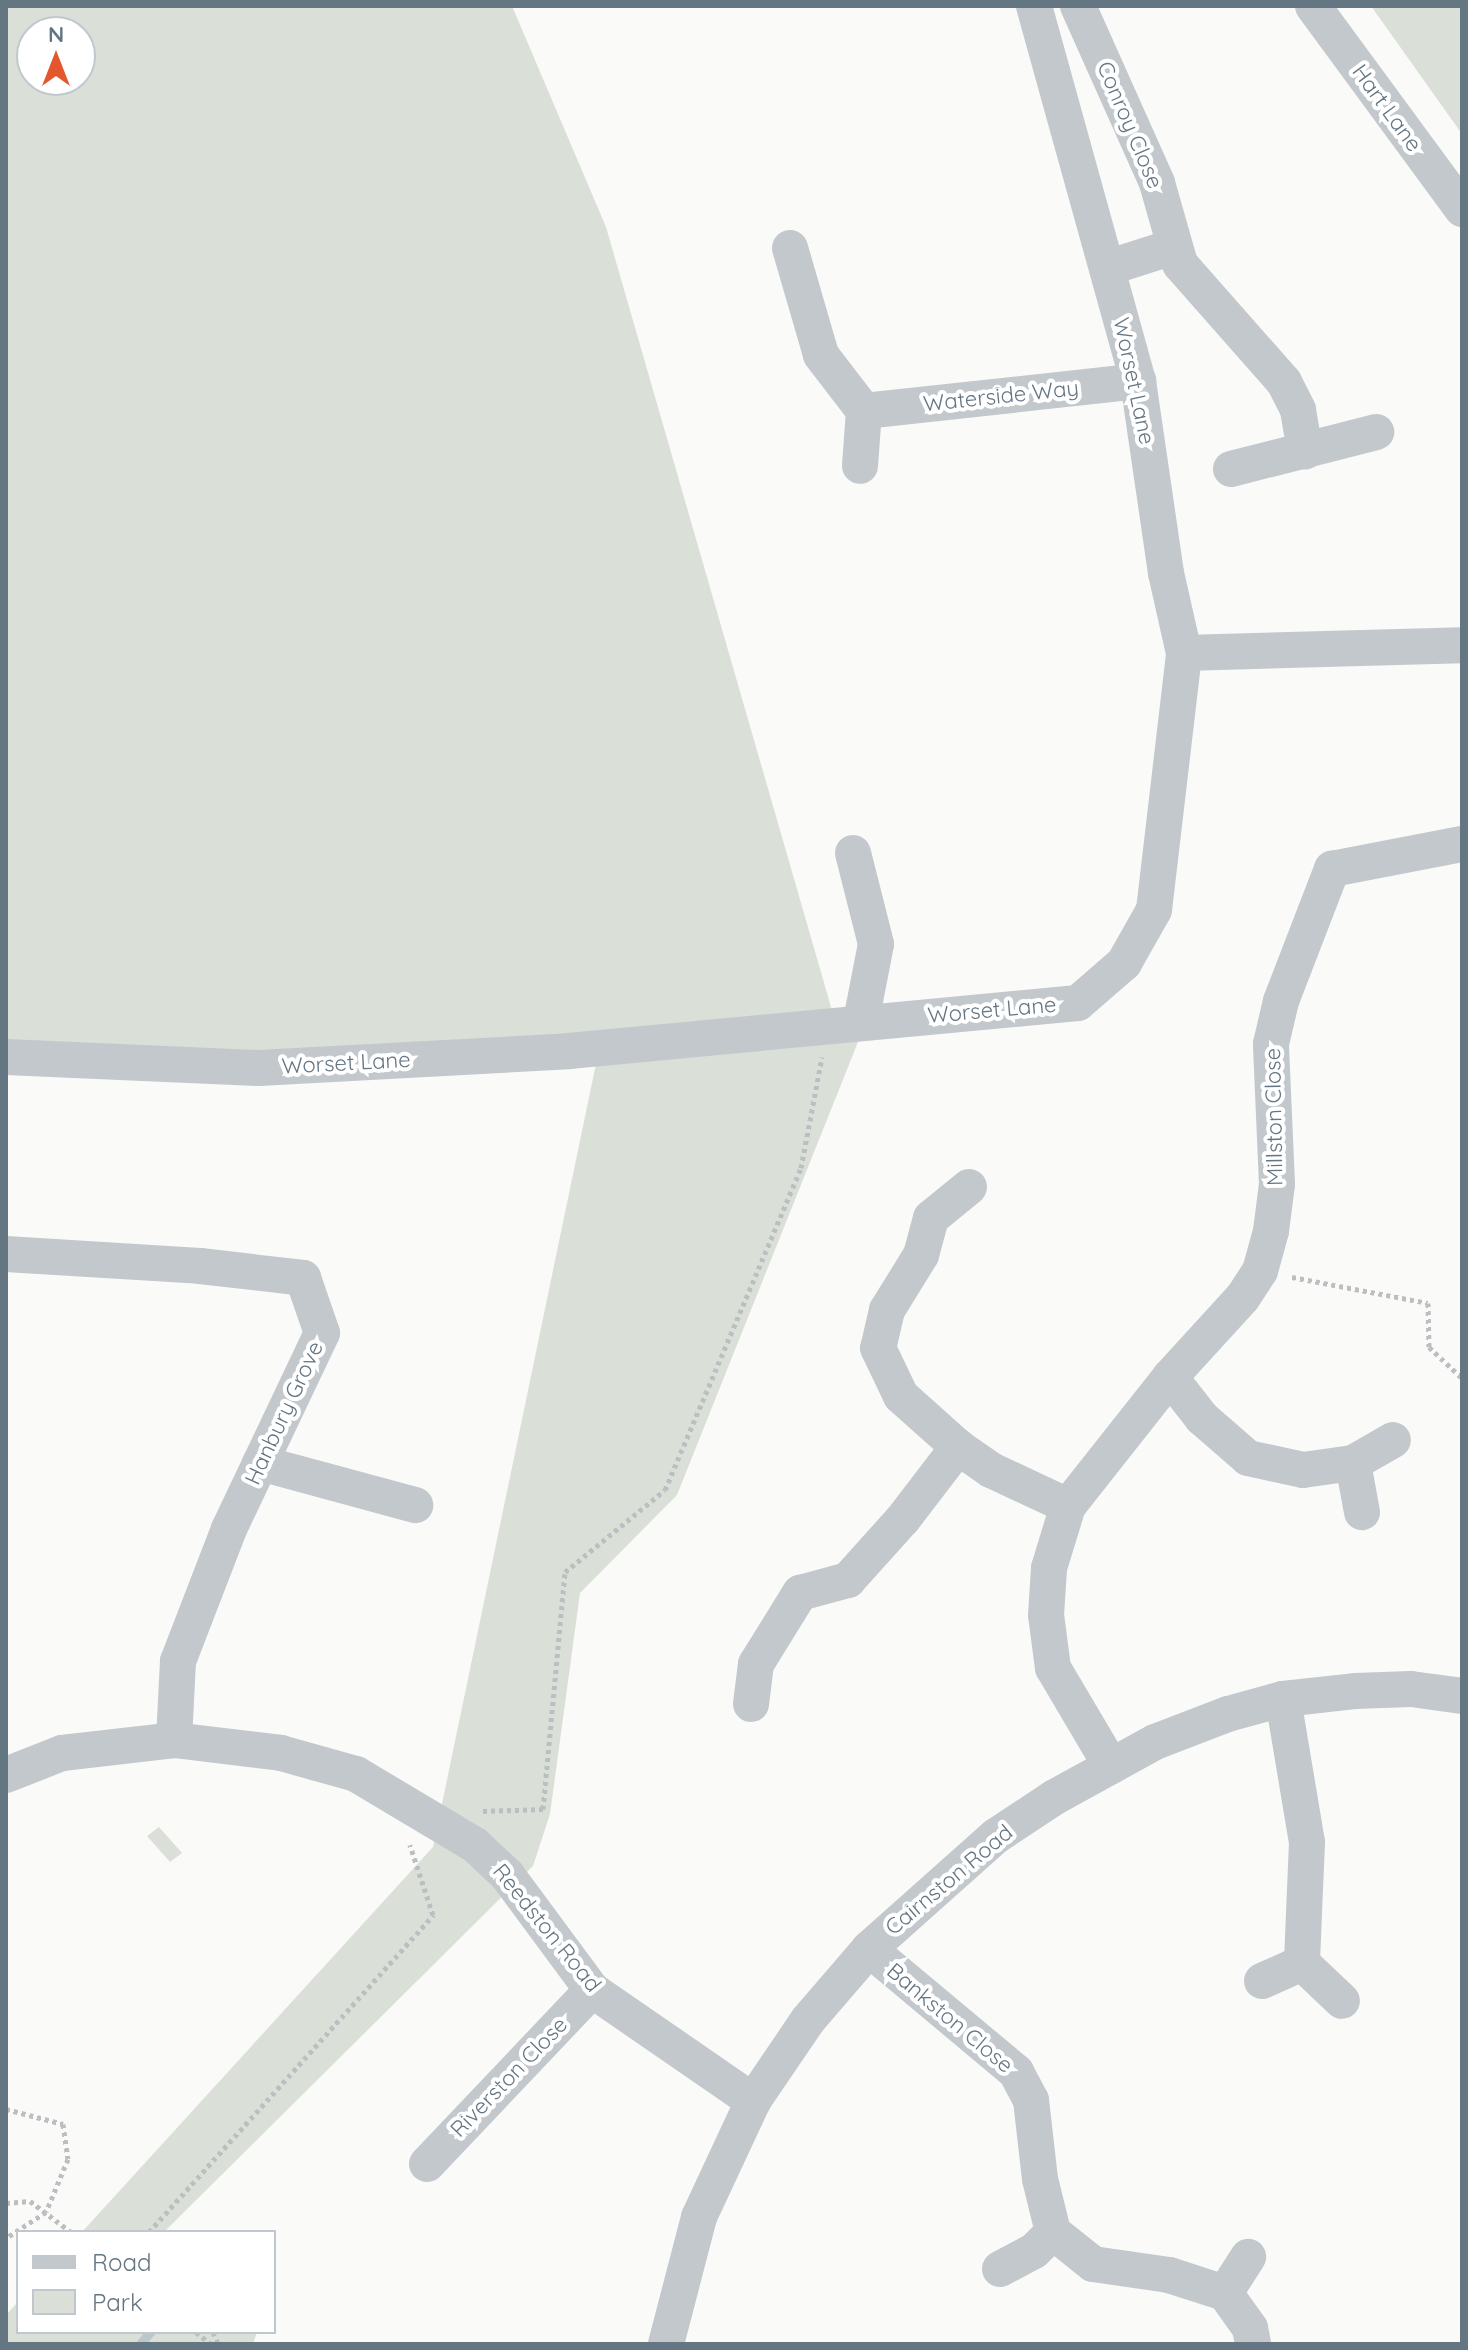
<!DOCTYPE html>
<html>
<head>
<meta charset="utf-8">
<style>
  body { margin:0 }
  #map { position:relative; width:1468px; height:2350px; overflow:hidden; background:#fafaf8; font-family:Quicksand,sans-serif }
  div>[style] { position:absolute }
  .green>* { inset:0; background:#dadfd7 }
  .stream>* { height:9px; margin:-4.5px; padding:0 4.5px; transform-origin:4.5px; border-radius:4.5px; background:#bbc7cb }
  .path>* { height:5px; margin-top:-2.5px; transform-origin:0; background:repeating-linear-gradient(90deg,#bbbfc2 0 4px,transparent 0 8px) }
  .minor>* { height:36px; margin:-18px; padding:0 18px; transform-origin:18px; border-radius:18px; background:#c3c8cc }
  span { translate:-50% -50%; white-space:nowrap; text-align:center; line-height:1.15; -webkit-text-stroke:8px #fff; paint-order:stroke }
  .street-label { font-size:22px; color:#657683 }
  .frame { position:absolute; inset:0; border:8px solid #657683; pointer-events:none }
  .legend { position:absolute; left:16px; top:2230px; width:260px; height:104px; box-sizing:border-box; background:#fff; border:2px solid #c1c8cd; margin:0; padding:10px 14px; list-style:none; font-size:24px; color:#657683 }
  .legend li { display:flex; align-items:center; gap:16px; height:40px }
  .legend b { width:40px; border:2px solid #c1c8cd }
  .north { position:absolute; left:16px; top:16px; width:80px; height:80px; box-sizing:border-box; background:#fff; border:2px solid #c1c8cd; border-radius:50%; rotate:0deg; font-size:22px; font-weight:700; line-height:32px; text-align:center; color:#657683 }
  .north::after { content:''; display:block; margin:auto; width:28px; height:36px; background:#e4572e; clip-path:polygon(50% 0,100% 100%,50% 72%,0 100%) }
</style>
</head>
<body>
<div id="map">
  <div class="green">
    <i style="clip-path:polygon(evenodd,6px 6px,512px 6px,606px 227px,833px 1014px,568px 1038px,254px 1053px,6px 1041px,6px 6px,32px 32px,80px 32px,80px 80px,32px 80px,32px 32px)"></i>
    <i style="clip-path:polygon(1371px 6px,1462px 6px,1462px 134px)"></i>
    <i style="clip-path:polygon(860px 1037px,677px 1495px,580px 1593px,550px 1814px,533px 1866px,164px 2232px,82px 2232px,433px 1847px,597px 1059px)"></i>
    <i style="clip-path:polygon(159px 1827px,182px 1853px,170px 1862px,147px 1836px)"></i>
    <i style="clip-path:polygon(18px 2302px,18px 2332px,257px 2332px,253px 2344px,6px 2344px,6px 2315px)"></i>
  </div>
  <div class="stream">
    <i style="left:140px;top:2344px;width:16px;rotate:-50deg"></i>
  </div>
  <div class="path">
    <i style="left:1292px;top:1277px;width:138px;rotate:10.8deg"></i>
    <i style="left:1428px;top:1303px;width:44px;rotate:88.7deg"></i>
    <i style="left:1429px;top:1347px;width:45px;rotate:43.2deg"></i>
    <i style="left:483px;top:1811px;width:60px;rotate:-1.9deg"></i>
    <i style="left:543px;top:1809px;width:238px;rotate:-84.7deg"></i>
    <i style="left:565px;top:1572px;width:129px;rotate:-39.4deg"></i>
    <i style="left:665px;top:1490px;width:350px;rotate:-67.1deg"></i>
    <i style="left:801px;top:1168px;width:113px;rotate:-79.3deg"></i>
    <i style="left:6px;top:2109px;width:59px;rotate:14.7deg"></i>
    <i style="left:63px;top:2124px;width:35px;rotate:82deg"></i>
    <i style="left:68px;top:2159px;width:57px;rotate:112.5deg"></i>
    <i style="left:46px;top:2212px;width:48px;rotate:147deg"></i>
    <i style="left:6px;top:2203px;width:24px;rotate:-5deg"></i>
    <i style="left:30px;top:2201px;width:51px;rotate:37.1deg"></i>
    <i style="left:149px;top:2232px;width:426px;rotate:-48.1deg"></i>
    <i style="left:433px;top:1915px;width:74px;rotate:-108.2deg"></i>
    <i style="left:196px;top:2332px;width:19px;rotate:39deg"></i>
    <i style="left:213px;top:2332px;width:13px;rotate:67deg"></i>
  </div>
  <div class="minor">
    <i style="left:1078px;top:6px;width:194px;rotate:65.9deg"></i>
    <i style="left:1157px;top:183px;width:84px;rotate:74.1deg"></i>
    <i style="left:1180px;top:264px;width:157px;rotate:48.6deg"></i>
    <i style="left:1284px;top:382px;width:31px;rotate:63deg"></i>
    <i style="left:1298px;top:410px;width:42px;rotate:80.3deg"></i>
    <i style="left:1313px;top:6px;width:252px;rotate:53.7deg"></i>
    <i style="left:790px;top:248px;width:111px;rotate:73.8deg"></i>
    <i style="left:821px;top:355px;width:71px;rotate:52.5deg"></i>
    <i style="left:864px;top:411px;width:55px;rotate:94.2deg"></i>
    <i style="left:1107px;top:268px;width:69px;rotate:-17.7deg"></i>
    <i style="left:864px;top:411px;width:276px;rotate:-6.2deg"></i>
    <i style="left:1231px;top:469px;width:150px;rotate:-14.3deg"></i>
    <i style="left:1184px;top:653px;width:278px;rotate:-1.6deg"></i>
    <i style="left:853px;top:853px;width:94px;rotate:75.8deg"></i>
    <i style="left:876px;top:944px;width:78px;rotate:101deg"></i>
    <i style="left:6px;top:1057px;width:253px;rotate:2.5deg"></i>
    <i style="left:259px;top:1068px;width:310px;rotate:-3.1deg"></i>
    <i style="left:569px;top:1051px;width:511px;rotate:-5.39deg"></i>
    <i style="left:1078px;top:1003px;width:61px;rotate:-41deg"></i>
    <i style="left:1124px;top:963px;width:61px;rotate:-60.5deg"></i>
    <i style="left:1154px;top:910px;width:259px;rotate:-83.3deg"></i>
    <i style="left:1184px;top:653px;width:82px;rotate:-102.7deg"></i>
    <i style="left:1166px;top:573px;width:194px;rotate:-98.3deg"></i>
    <i style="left:1138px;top:381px;width:389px;rotate:-105.5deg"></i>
    <i style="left:969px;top:1187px;width:49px;rotate:140.8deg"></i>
    <i style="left:931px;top:1218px;width:38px;rotate:105deg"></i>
    <i style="left:921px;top:1255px;width:65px;rotate:121.7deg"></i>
    <i style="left:887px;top:1310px;width:39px;rotate:103deg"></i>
    <i style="left:878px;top:1348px;width:53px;rotate:64.4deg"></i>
    <i style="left:901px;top:1396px;width:76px;rotate:41.8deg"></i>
    <i style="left:958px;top:1447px;width:40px;rotate:34.9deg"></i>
    <i style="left:991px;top:1470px;width:85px;rotate:25.1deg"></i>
    <i style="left:6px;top:1254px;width:194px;rotate:3.5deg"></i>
    <i style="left:200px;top:1266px;width:104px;rotate:6.6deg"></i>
    <i style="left:303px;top:1278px;width:58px;rotate:70.9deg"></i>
    <i style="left:322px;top:1333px;width:217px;rotate:115.4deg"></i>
    <i style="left:229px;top:1529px;width:142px;rotate:111.1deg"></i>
    <i style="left:178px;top:1661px;width:79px;rotate:92.9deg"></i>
    <i style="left:1170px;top:1377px;width:52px;rotate:52deg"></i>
    <i style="left:1202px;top:1418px;width:61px;rotate:41deg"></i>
    <i style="left:1248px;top:1458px;width:56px;rotate:12.3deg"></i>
    <i style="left:1303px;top:1470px;width:50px;rotate:-8deg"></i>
    <i style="left:1353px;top:1463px;width:46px;rotate:-29.9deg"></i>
    <i style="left:260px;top:1463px;width:161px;rotate:15.2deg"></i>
    <i style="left:1353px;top:1463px;width:50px;rotate:79.6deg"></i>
    <i style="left:1283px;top:1699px;width:145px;rotate:80.5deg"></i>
    <i style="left:1307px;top:1842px;width:121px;rotate:92.4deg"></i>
    <i style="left:751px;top:1704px;width:40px;rotate:-82.9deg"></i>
    <i style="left:756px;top:1664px;width:84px;rotate:-58.2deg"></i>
    <i style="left:800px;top:1593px;width:50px;rotate:-15.2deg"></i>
    <i style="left:848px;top:1580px;width:82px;rotate:-48deg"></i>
    <i style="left:903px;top:1519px;width:91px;rotate:-52.6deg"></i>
    <i style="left:1111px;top:1766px;width:114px;rotate:-120.6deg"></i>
    <i style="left:1053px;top:1668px;width:53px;rotate:-97.5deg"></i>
    <i style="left:1046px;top:1615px;width:47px;rotate:-86.3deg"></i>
    <i style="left:1049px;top:1568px;width:65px;rotate:-73deg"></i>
    <i style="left:1068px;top:1506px;width:164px;rotate:-51.7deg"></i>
    <i style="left:1170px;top:1377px;width:108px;rotate:-47.6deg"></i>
    <i style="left:1243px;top:1297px;width:31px;rotate:-57deg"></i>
    <i style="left:1260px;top:1271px;width:41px;rotate:-74.6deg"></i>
    <i style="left:1271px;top:1231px;width:47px;rotate:-82.7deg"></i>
    <i style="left:1277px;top:1184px;width:140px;rotate:-92.5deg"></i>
    <i style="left:1271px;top:1044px;width:44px;rotate:-76.9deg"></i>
    <i style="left:1281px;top:1001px;width:142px;rotate:-68.9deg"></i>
    <i style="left:1332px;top:869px;width:132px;rotate:-10.9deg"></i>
    <i style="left:6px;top:1775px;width:60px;rotate:-21.4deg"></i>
    <i style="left:62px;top:1753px;width:113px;rotate:-6.6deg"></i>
    <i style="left:174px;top:1740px;width:108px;rotate:6.9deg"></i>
    <i style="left:281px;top:1753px;width:78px;rotate:15.6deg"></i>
    <i style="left:356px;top:1774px;width:139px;rotate:30.8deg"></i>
    <i style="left:475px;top:1845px;width:44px;rotate:43.2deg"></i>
    <i style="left:507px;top:1875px;width:143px;rotate:53.5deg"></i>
    <i style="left:592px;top:1990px;width:196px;rotate:34.6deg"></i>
    <i style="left:869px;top:1949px;width:192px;rotate:39.9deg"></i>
    <i style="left:1016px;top:2072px;width:32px;rotate:62deg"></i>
    <i style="left:1031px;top:2100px;width:80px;rotate:83.5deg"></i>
    <i style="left:1040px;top:2179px;width:55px;rotate:76.2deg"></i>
    <i style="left:1053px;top:2232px;width:51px;rotate:38.7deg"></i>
    <i style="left:1093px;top:2264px;width:77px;rotate:8.2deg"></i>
    <i style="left:1169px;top:2275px;width:59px;rotate:17.8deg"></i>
    <i style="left:1225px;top:2293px;width:43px;rotate:54.5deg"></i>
    <i style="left:1250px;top:2328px;width:16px;rotate:79deg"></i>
    <i style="left:1262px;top:1981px;width:44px;rotate:-24.2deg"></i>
    <i style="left:1302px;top:1963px;width:55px;rotate:43.5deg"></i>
    <i style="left:427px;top:2164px;width:240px;rotate:-46.5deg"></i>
    <i style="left:1000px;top:2269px;width:38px;rotate:-28deg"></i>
    <i style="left:1034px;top:2251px;width:27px;rotate:-45deg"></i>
    <i style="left:1225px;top:2293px;width:43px;rotate:-57.4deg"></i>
    <i style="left:666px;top:2344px;width:131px;rotate:-75.4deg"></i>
    <i style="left:699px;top:2217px;width:128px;rotate:-65deg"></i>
    <i style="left:753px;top:2101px;width:98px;rotate:-55.8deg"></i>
    <i style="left:808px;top:2020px;width:94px;rotate:-49.3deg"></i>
    <i style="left:869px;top:1949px;width:170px;rotate:-41.7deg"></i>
    <i style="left:996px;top:1836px;width:71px;rotate:-33.5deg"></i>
    <i style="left:1055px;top:1797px;width:114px;rotate:-28.8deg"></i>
    <i style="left:1155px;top:1742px;width:78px;rotate:-21deg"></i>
    <i style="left:1228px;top:1714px;width:57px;rotate:-15.3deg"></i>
    <i style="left:1283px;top:1699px;width:72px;rotate:-6.3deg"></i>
    <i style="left:1355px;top:1691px;width:56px;rotate:-2deg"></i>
    <i style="left:1411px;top:1689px;width:51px;rotate:7.8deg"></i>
  </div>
  <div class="street-label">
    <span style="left:1387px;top:108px;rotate:54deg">Hart Lane</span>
    <span style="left:1130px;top:125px;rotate:67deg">Conroy Close</span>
    <span style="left:1134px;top:381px;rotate:78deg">Worset Lane</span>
    <span style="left:1001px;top:396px;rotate:-6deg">Waterside Way</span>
    <span style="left:992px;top:1010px;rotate:-5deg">Worset Lane</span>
    <span style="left:346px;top:1063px;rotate:-3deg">Worset Lane</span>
    <span style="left:1274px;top:1117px;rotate:-91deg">Millston Close</span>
    <span style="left:284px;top:1413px;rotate:-65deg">Hanbury Grove</span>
    <span style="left:949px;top:1880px;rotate:-40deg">Cairnston Road</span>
    <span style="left:547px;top:1928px;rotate:51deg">Reedston Road</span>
    <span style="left:950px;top:2018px;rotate:40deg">Bankston Close</span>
    <span style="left:509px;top:2077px;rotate:-46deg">Riverston Close</span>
  </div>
  <div class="frame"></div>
  <ul class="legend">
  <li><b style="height:10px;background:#c3c8cc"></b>Road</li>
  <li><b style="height:22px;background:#dadfd7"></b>Park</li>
  </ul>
  <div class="north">N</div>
</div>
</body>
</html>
